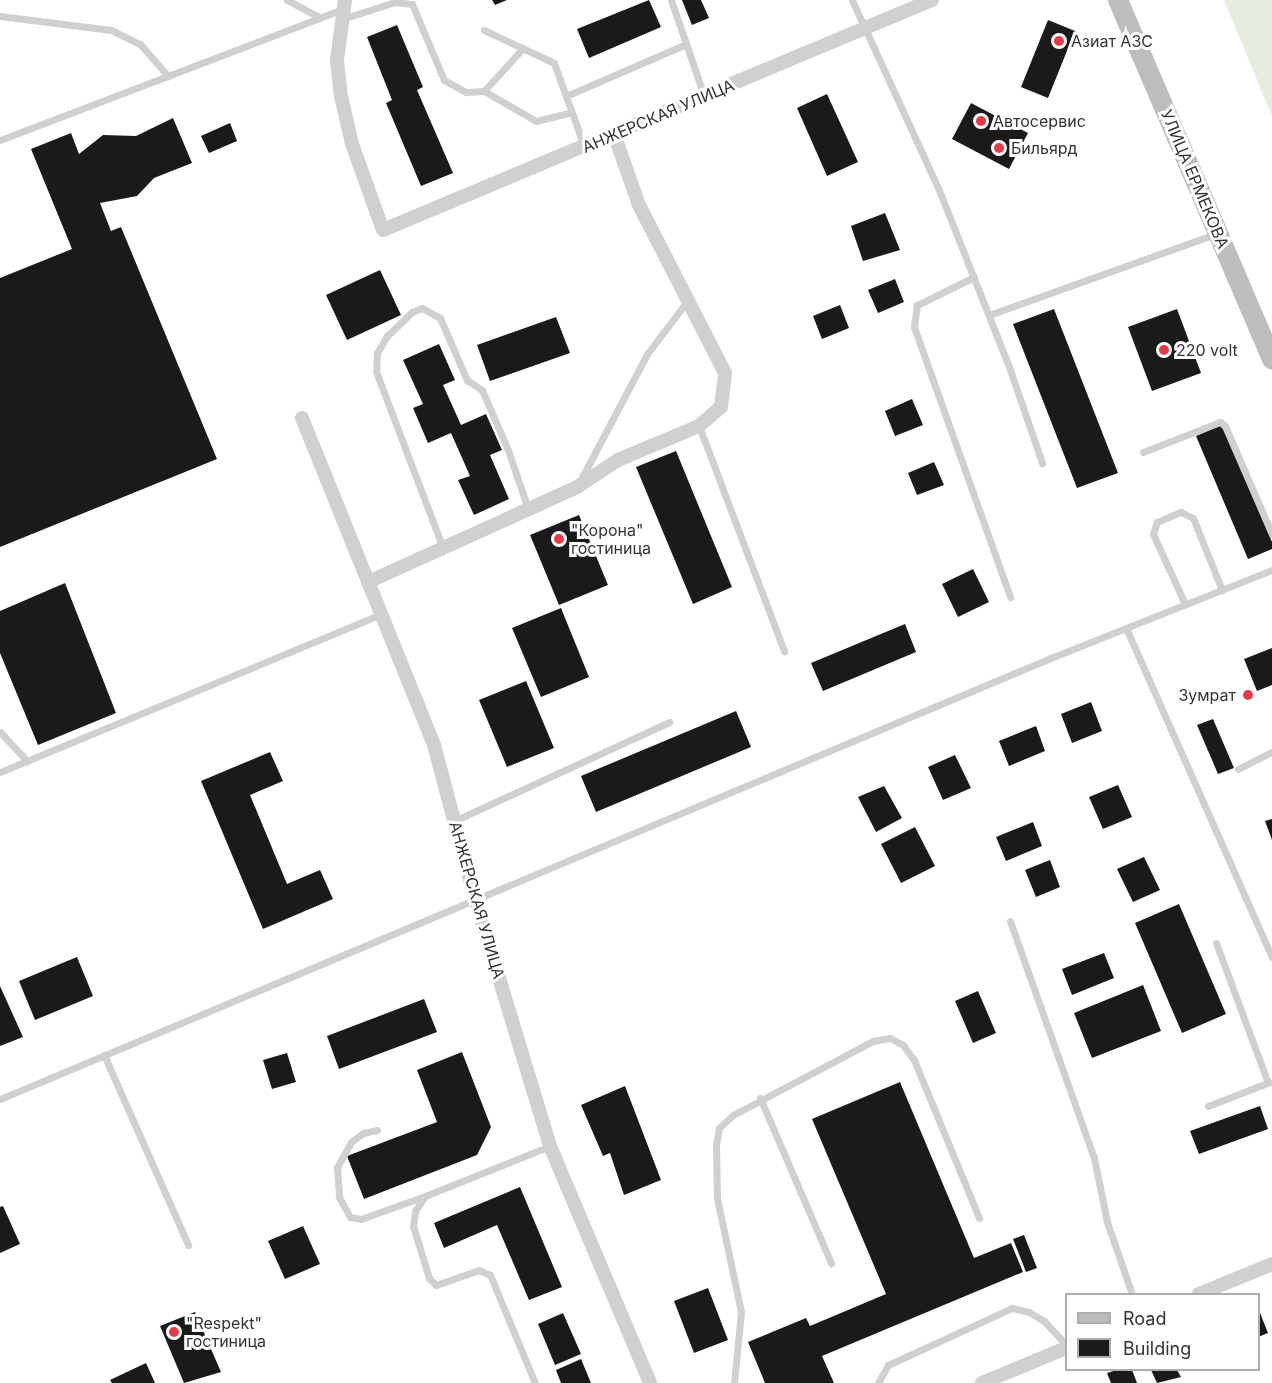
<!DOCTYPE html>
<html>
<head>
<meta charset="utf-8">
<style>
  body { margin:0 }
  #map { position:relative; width:1272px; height:1383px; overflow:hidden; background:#fff; font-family:Inter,sans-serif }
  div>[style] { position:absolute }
  .green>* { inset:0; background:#e6ecdf }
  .building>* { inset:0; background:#1a1a1a }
  .service>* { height:7px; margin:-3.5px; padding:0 3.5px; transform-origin:3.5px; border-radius:3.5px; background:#d0d0d0 }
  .minor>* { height:14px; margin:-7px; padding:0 7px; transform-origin:7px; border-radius:7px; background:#d0d0d0 }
  .secondary>* { height:20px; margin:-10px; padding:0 10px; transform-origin:10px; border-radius:10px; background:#bdbdbd }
  .dots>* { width:16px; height:16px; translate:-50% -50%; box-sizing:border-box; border:3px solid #fff; border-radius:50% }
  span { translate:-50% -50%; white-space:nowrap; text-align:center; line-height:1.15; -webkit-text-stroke:6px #fff; paint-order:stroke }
  .poi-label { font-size:16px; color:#333 }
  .left { translate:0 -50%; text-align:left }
  .right { translate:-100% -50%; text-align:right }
  .street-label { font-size:16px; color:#333 }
  .legend { position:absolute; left:1065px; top:1293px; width:195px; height:78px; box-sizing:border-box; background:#fff; border:2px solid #adadad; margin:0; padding:8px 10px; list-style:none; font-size:18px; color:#333 }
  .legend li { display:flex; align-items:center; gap:12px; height:30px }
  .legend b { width:30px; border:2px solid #adadad }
</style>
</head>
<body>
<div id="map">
  <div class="green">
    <i style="clip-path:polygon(1224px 0,1272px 0,1272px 116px)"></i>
  </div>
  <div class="building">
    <i style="clip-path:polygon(492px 0,507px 0,495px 5px)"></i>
    <i style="clip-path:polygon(649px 0,661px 27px,589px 58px,577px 29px)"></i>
    <i style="clip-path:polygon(682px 0,701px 0,709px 18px,692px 25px)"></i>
    <i style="clip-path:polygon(1048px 20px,1075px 31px,1048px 98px,1021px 87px)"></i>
    <i style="clip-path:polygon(397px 25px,423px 87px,417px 90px,453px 173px,421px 186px,386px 103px,392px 100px,367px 37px)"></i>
    <i style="clip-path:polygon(827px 94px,858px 162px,827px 176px,797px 108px)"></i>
    <i style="clip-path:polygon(971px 103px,1028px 133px,1009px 169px,952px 139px)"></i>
    <i style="clip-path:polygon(173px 118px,192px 163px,154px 178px,137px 196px,100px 203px,111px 231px,121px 227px,217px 459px,0 547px,0 278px,72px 249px,31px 149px,71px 133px,79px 154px,103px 135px,136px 136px)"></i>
    <i style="clip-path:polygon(230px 123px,237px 141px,209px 153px,201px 136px)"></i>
    <i style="clip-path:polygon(885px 213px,900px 250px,863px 261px,851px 226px)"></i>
    <i style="clip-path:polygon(380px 270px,401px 315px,347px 340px,326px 295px)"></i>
    <i style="clip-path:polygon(895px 279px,904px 302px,878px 313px,868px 290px)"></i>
    <i style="clip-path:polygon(840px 305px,849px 328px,822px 339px,813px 316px)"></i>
    <i style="clip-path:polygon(1054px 309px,1118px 473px,1077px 488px,1013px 324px)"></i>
    <i style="clip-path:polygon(1177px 309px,1201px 373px,1152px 391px,1128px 327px)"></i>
    <i style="clip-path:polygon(556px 317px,570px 353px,490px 381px,477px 345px)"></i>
    <i style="clip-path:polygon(439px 344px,455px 380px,443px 385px,461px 425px,486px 414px,502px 450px,490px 455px,509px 499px,474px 515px,458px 480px,470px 476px,451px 433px,428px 443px,413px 408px,423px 404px,403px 360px)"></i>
    <i style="clip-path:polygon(912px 399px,923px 425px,895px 436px,885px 411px)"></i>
    <i style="clip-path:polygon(1222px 425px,1272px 542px,1272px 549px,1248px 559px,1196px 436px)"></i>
    <i style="clip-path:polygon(676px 451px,732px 587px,693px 604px,636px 467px)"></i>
    <i style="clip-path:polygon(934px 462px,944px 485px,917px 495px,908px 473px)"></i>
    <i style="clip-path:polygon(579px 515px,608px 585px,559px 605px,530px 535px)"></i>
    <i style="clip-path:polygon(973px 569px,989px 602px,958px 617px,942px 584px)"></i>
    <i style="clip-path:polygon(65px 583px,116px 713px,38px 745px,0 653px,0 611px)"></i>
    <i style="clip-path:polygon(561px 608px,589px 677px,541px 697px,512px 628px)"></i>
    <i style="clip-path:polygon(905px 624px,916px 652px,823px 691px,811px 663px)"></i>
    <i style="clip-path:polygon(1272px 648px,1272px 685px,1257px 691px,1244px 659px)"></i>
    <i style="clip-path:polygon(526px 681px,554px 748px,507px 767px,479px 700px)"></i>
    <i style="clip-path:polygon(1091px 702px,1102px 731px,1072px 743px,1061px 714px)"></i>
    <i style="clip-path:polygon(736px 711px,751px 747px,596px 812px,581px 776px)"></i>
    <i style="clip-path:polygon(1213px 719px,1234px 768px,1218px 774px,1197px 725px)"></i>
    <i style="clip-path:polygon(1036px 726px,1045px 751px,1009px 766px,999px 741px)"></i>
    <i style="clip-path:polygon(270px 752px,283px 781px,250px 795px,287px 884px,320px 870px,333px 899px,263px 929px,201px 781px)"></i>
    <i style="clip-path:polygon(955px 755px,971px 788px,943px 800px,928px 767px)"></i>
    <i style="clip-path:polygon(1118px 785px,1132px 817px,1103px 829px,1089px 797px)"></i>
    <i style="clip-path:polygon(884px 786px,902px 818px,876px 832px,858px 797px)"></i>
    <i style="clip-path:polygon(1272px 819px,1272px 840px,1265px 821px)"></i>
    <i style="clip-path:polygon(1033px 822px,1042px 846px,1006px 861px,996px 837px)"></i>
    <i style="clip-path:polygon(915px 827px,935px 866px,901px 883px,881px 844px)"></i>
    <i style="clip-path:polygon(1144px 857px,1160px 890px,1133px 902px,1117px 869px)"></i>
    <i style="clip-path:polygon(1050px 860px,1060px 887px,1036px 897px,1025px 870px)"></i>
    <i style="clip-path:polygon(1179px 904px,1226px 1014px,1182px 1033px,1135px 923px)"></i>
    <i style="clip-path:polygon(1104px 953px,1114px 978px,1072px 995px,1062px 969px)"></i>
    <i style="clip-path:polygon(77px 957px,93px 996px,35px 1020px,19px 981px)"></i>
    <i style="clip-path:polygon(1143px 985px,1161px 1031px,1092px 1058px,1074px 1013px)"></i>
    <i style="clip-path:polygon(0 986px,23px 1037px,0 1046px)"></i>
    <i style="clip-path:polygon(978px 991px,996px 1033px,973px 1043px,955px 1001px)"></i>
    <i style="clip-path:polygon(424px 999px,437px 1032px,339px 1069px,327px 1036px)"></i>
    <i style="clip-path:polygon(462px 1052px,491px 1127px,477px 1155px,364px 1199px,347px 1156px,437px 1122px,417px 1070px)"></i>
    <i style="clip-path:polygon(287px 1053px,296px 1082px,272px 1089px,263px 1060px)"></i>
    <i style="clip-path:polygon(900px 1082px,974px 1258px,1011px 1243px,1023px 1272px,822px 1356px,834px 1383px,765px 1383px,748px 1342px,806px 1318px,810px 1326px,886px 1294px,812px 1119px)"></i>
    <i style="clip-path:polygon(625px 1086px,661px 1180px,624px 1195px,610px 1153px,603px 1156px,581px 1105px)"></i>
    <i style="clip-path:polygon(1260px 1106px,1268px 1129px,1199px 1154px,1190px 1131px)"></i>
    <i style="clip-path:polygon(520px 1187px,562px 1287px,529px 1300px,497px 1225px,444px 1248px,434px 1223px)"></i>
    <i style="clip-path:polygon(3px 1206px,20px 1244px,0 1253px,0 1207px)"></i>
    <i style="clip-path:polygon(303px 1226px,320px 1264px,285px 1279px,268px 1241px)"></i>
    <i style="clip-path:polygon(1024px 1235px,1037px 1268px,1026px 1272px,1013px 1239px)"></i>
    <i style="clip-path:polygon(708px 1288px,728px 1340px,694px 1353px,674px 1301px)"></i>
    <i style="clip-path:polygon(1258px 1308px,1268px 1333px,1258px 1337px)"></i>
    <i style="clip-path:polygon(195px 1312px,221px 1372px,184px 1383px,160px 1326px)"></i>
    <i style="clip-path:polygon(563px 1313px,581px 1354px,555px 1365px,538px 1324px)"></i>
    <i style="clip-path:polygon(581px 1359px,591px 1383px,561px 1383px,556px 1370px)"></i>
    <i style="clip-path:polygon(146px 1363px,155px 1383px,112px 1383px,110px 1380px)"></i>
    <i style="clip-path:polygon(1117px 1370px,1132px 1370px,1137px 1383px,1111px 1383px,1107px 1373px)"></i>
    <i style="clip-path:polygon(1151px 1370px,1177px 1370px,1181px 1377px,1157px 1383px)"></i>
  </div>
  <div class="service">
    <i style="left:287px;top:0;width:38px;rotate:28deg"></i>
    <i style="left:671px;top:0;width:102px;rotate:71deg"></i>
    <i style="left:852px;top:0;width:209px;rotate:65.4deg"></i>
    <i style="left:939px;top:190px;width:187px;rotate:68.4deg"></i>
    <i style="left:1008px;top:364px;width:105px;rotate:71deg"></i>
    <i style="left:0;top:16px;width:112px;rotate:7.2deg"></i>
    <i style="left:111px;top:30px;width:32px;rotate:26deg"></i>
    <i style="left:140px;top:44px;width:43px;rotate:48.8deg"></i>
    <i style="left:342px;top:19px;width:56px;rotate:-17.8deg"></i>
    <i style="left:395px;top:2px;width:17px;rotate:7deg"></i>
    <i style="left:412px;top:4px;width:82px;rotate:67.2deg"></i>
    <i style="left:444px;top:80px;width:25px;rotate:29deg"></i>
    <i style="left:466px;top:92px;width:18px;rotate:-3deg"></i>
    <i style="left:484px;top:91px;width:58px;rotate:-47.8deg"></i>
    <i style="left:484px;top:30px;width:77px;rotate:25.2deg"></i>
    <i style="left:554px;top:63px;width:88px;rotate:70.1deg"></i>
    <i style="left:484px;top:91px;width:60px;rotate:30deg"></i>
    <i style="left:536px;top:121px;width:36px;rotate:-14deg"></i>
    <i style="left:566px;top:96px;width:131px;rotate:-23.4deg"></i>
    <i style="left:0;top:140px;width:367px;rotate:-20.9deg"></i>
    <i style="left:974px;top:277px;width:64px;rotate:153.8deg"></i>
    <i style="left:917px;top:305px;width:22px;rotate:98deg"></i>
    <i style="left:914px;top:327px;width:287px;rotate:70.4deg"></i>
    <i style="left:989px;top:315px;width:240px;rotate:-19.7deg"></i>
    <i style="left:699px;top:426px;width:241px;rotate:69.3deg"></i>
    <i style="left:1143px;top:452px;width:83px;rotate:-21.3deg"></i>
    <i style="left:1220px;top:422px;width:6px;rotate:39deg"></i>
    <i style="left:1225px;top:426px;width:118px;rotate:66.5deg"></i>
    <i style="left:579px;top:483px;width:146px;rotate:-62.2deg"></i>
    <i style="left:647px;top:354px;width:68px;rotate:-52.8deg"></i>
    <i style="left:443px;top:548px;width:188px;rotate:-110.8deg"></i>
    <i style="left:376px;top:372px;width:19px;rotate:-87deg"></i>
    <i style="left:377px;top:353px;width:20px;rotate:-60deg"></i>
    <i style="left:387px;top:336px;width:35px;rotate:-44deg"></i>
    <i style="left:412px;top:312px;width:11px;rotate:-22deg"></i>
    <i style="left:422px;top:308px;width:21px;rotate:29deg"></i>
    <i style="left:440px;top:318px;width:68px;rotate:66.5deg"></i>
    <i style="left:467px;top:380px;width:18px;rotate:34deg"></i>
    <i style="left:482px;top:390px;width:65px;rotate:66.6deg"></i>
    <i style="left:508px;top:450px;width:62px;rotate:71.3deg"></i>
    <i style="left:1185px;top:604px;width:77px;rotate:-114.6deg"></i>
    <i style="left:1153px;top:534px;width:13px;rotate:-72deg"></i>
    <i style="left:1157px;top:522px;width:26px;rotate:-23deg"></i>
    <i style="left:1181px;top:512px;width:13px;rotate:27deg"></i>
    <i style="left:1193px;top:518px;width:78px;rotate:68.1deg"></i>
    <i style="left:1126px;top:628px;width:360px;rotate:66.1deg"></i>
    <i style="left:0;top:732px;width:40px;rotate:47deg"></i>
    <i style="left:1238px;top:769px;width:38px;rotate:-27deg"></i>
    <i style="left:0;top:772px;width:412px;rotate:-22.5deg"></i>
    <i style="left:454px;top:821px;width:237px;rotate:-24.7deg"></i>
    <i style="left:1010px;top:921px;width:251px;rotate:70.5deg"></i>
    <i style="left:1094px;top:1158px;width:65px;rotate:78.5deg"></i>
    <i style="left:1107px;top:1222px;width:76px;rotate:70.9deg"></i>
    <i style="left:1216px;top:943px;width:149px;rotate:69.6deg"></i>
    <i style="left:104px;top:1055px;width:208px;rotate:66.1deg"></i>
    <i style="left:760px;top:1098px;width:180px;rotate:66.7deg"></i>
    <i style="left:0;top:1099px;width:1137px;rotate:-22.77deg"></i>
    <i style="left:1048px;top:659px;width:241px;rotate:-21.7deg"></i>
    <i style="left:1208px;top:1106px;width:66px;rotate:-21.2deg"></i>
    <i style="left:377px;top:1130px;width:14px;rotate:168deg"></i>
    <i style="left:363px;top:1133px;width:15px;rotate:143deg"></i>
    <i style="left:351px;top:1142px;width:29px;rotate:119deg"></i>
    <i style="left:337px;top:1167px;width:30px;rotate:86deg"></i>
    <i style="left:339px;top:1197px;width:23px;rotate:61deg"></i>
    <i style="left:350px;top:1217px;width:11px;rotate:10deg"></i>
    <i style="left:361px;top:1219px;width:68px;rotate:-19.8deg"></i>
    <i style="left:535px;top:1383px;width:117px;rotate:-112.6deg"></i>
    <i style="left:490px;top:1275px;width:12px;rotate:-156deg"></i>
    <i style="left:479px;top:1270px;width:46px;rotate:160.8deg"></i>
    <i style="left:436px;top:1285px;width:10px;rotate:-135deg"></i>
    <i style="left:429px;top:1278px;width:54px;rotate:-107.1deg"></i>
    <i style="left:413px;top:1226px;width:15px;rotate:-82deg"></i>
    <i style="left:415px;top:1211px;width:18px;rotate:-56deg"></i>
    <i style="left:425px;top:1196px;width:135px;rotate:-21.8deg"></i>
    <i style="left:734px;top:1383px;width:71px;rotate:-84.4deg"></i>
    <i style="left:741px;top:1312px;width:116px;rotate:-101.9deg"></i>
    <i style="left:717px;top:1198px;width:53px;rotate:-91.1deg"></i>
    <i style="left:716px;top:1145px;width:17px;rotate:-80deg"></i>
    <i style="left:719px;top:1128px;width:19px;rotate:-43deg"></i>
    <i style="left:733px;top:1115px;width:158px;rotate:-27.9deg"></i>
    <i style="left:873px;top:1041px;width:17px;rotate:-10deg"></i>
    <i style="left:890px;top:1038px;width:15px;rotate:28deg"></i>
    <i style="left:903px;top:1045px;width:19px;rotate:54deg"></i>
    <i style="left:914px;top:1060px;width:171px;rotate:67.6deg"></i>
    <i style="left:878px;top:1383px;width:21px;rotate:-61deg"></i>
    <i style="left:888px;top:1365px;width:136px;rotate:-24.7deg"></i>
    <i style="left:1012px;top:1308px;width:17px;rotate:13deg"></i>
    <i style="left:1029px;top:1312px;width:17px;rotate:31deg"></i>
    <i style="left:1044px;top:1321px;width:33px;rotate:47deg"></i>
  </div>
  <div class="minor">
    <i style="left:345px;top:0;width:61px;rotate:97.6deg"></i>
    <i style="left:337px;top:60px;width:36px;rotate:84deg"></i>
    <i style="left:341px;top:96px;width:49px;rotate:77.1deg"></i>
    <i style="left:352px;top:144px;width:91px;rotate:70.2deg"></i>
    <i style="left:383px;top:230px;width:595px;rotate:-22.73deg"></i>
    <i style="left:302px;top:418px;width:353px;rotate:68deg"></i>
    <i style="left:434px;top:745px;width:159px;rotate:75.1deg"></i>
    <i style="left:475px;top:899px;width:258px;rotate:73.1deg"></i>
    <i style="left:550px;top:1146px;width:257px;rotate:67.1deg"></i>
    <i style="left:368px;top:582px;width:230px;rotate:-24.4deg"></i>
    <i style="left:577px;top:487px;width:49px;rotate:-33.4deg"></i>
    <i style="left:618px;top:460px;width:88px;rotate:-22.8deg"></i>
    <i style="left:699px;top:426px;width:29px;rotate:-41deg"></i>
    <i style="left:721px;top:407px;width:34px;rotate:-83deg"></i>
    <i style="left:725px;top:373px;width:189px;rotate:-117.1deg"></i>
    <i style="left:639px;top:205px;width:75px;rotate:-109.4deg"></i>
    <i style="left:1199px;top:1294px;width:79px;rotate:-22.3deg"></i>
    <i style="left:982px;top:1383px;width:91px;rotate:-22.6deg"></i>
  </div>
  <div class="secondary">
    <i style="left:1118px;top:0;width:391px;rotate:66.8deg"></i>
  </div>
  <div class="dots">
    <i style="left:1059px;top:41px;background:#e63946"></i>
    <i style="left:981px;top:121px;background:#e63946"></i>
    <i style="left:999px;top:148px;background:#e63946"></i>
    <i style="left:1164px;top:350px;background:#e63946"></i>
    <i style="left:559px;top:539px;background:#e63946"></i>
    <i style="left:1248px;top:695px;background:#e63946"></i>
    <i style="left:174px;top:1332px;background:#e63946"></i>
  </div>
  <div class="poi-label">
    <span class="left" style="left:1071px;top:41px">Азиат АЗС</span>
    <span class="left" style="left:993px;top:121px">Автосервис</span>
    <span class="left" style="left:1011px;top:148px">Бильярд</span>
    <span class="left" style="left:1176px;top:350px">220 volt</span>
    <span class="left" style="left:571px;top:539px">"Корона"<br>гостиница</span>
    <span class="right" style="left:1236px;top:695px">Зумрат</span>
    <span class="left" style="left:186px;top:1332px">"Respekt"<br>гостиница</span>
  </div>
  <div class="street-label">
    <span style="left:658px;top:116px;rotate:-23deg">АНЖЕРСКАЯ УЛИЦА</span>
    <span style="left:1195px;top:179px;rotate:67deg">УЛИЦА ЕРМЕКОВА</span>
    <span style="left:477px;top:900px;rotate:74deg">АНЖЕРСКАЯ УЛИЦА</span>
  </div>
  <ul class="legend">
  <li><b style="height:8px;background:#bdbdbd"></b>Road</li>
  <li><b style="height:16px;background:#1a1a1a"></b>Building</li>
  </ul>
</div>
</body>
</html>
